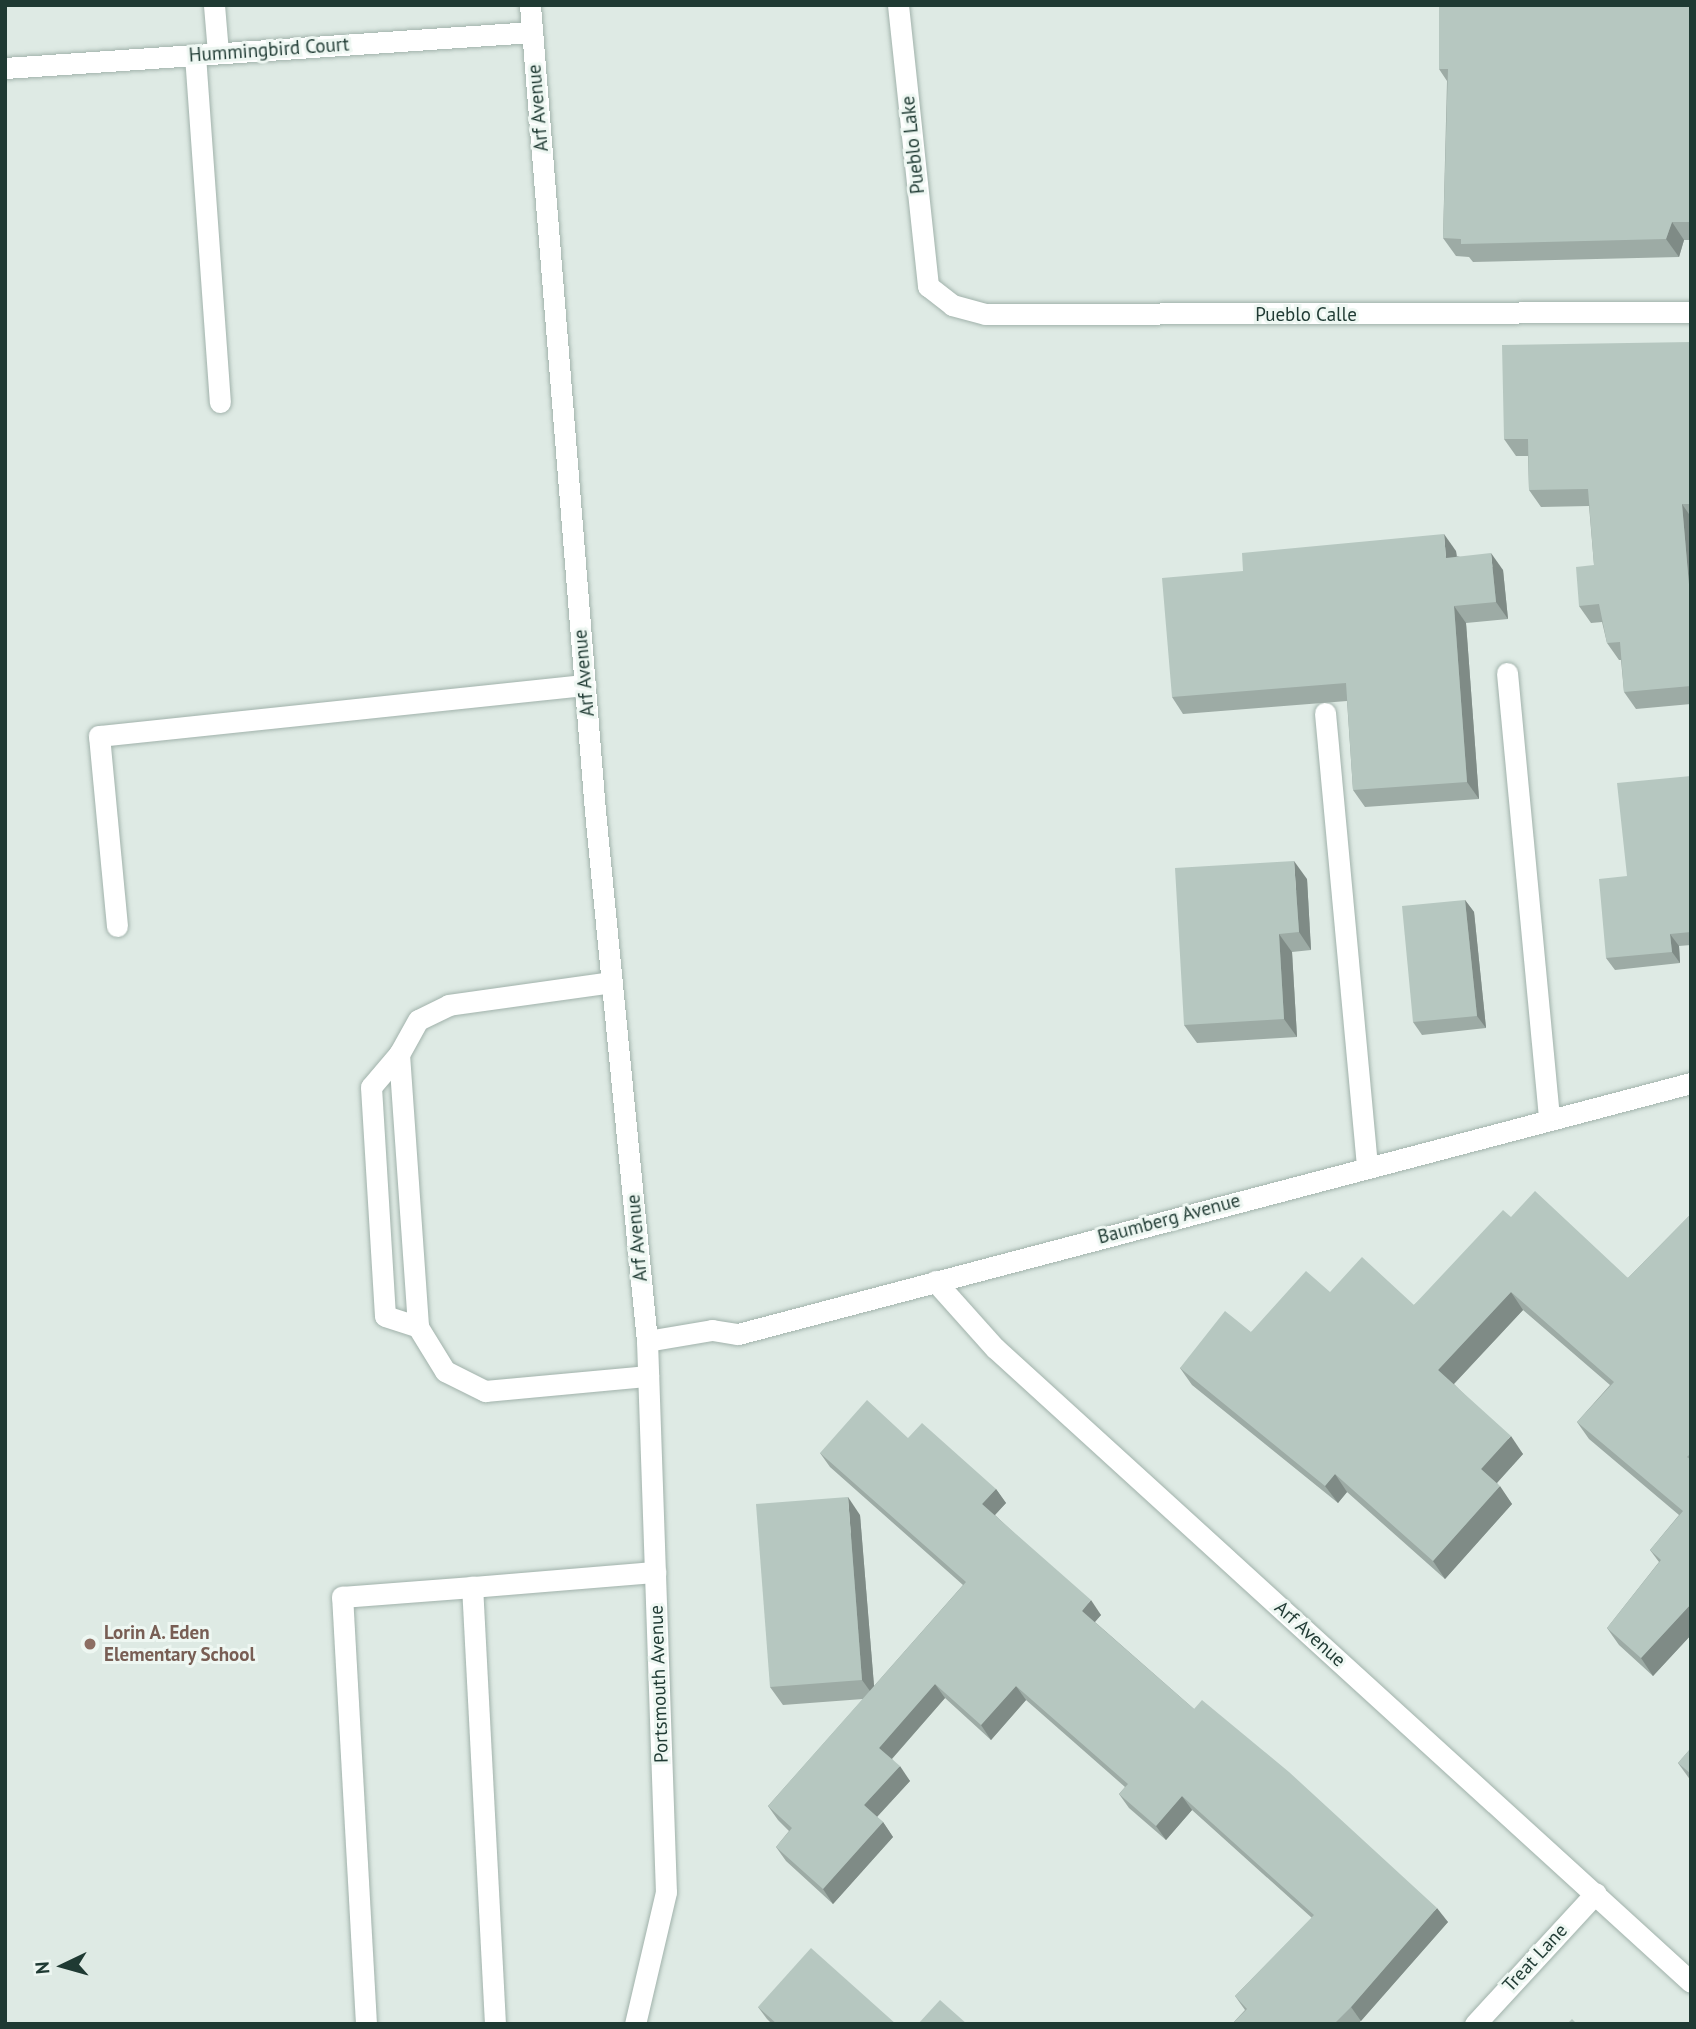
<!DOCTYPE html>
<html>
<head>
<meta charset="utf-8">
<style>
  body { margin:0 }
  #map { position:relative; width:1696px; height:2029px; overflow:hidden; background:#deeae4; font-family:"PT Sans",sans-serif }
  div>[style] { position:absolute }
  .roads { filter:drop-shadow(0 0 2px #a1b2ab) drop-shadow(0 0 2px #a1b2ab) }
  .minor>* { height:21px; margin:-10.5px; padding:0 10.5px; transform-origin:10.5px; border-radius:10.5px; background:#fff }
  .wall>* { inset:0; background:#9daba5 }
  .shaded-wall>* { inset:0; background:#7f8b86 }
  .building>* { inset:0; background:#b6c7c0 }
  .dots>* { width:19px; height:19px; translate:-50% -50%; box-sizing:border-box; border:4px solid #eef7f2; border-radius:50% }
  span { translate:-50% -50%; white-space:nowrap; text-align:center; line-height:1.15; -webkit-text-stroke:6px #eef7f2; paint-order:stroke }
  .street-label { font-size:19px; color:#1f3a33 }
  .education-label { font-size:19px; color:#785e54; font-weight:700 }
  .left { translate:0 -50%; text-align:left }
  .frame { position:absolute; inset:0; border:7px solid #1f3a33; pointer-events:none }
  .north { position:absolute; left:28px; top:1931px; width:70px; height:70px; -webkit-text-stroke:5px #eef7f2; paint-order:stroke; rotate:265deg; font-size:19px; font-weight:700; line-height:28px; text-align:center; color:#1f3a33 }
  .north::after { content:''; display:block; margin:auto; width:24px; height:32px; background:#1f3a33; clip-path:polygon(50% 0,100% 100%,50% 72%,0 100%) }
</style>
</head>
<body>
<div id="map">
  <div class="roads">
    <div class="minor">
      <i style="left:214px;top:5px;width:48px;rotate:85.2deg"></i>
      <i style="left:530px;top:5px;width:809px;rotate:85.39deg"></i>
      <i style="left:595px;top:811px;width:533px;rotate:84.4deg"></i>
      <i style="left:647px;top:1341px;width:551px;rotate:88.03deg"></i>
      <i style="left:666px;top:1892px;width:136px;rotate:103.2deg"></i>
      <i style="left:898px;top:5px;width:283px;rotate:83.9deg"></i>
      <i style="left:928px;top:286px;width:31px;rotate:38deg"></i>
      <i style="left:952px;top:305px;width:34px;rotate:15deg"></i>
      <i style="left:985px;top:314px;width:706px;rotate:-0.16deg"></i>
      <i style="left:195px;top:55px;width:348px;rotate:85.9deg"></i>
      <i style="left:5px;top:68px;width:528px;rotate:-3.91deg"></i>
      <i style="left:1507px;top:673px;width:449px;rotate:84.6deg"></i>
      <i style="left:1325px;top:713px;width:456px;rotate:84.7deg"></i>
      <i style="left:117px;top:926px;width:191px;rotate:-95.4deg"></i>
      <i style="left:99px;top:736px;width:489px;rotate:-6deg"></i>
      <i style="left:612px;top:982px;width:165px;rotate:172deg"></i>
      <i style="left:449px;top:1005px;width:34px;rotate:154deg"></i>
      <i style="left:418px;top:1020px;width:39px;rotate:119deg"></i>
      <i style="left:399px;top:1054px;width:274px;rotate:86deg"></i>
      <i style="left:418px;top:1327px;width:52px;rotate:58.5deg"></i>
      <i style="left:445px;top:1371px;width:45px;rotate:26.6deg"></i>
      <i style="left:485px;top:1391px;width:164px;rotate:-5.3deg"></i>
      <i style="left:399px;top:1054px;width:43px;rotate:130.3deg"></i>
      <i style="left:371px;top:1087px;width:229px;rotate:86.5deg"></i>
      <i style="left:385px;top:1316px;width:35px;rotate:18deg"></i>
      <i style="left:935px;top:1281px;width:90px;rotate:48.2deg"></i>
      <i style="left:995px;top:1348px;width:941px;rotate:42.33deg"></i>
      <i style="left:647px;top:1341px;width:66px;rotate:-9.6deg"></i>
      <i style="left:712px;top:1330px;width:26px;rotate:9deg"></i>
      <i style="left:738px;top:1334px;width:985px;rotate:-14.76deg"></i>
      <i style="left:366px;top:2024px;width:428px;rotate:-93.2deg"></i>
      <i style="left:342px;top:1597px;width:130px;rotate:-4.4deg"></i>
      <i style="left:495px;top:2024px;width:438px;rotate:-93deg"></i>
      <i style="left:472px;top:1587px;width:184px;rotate:-4.7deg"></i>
      <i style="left:1475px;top:2024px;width:178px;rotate:-47.3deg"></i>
    </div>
  </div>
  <div class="wall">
    <i style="clip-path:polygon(1691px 5px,1691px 240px,1684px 240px,1679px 257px,1473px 262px,1469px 257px,1456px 256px,1443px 238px,1447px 81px,1439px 69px)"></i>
    <i style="clip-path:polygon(1691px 342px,1691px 704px,1636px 709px,1624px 692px,1621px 660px,1619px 660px,1607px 643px,1602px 622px,1591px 623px,1579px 606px,1594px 565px,1589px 506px,1541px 507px,1529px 490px,1528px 456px,1516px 456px,1504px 439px)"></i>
    <i style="clip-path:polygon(1456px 551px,1457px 556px,1503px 570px,1508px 619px,1466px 623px,1479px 799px,1365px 807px,1353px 790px,1347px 701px,1183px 714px,1172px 697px)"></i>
    <i style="clip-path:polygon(1691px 776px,1691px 945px,1679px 946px,1680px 963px,1615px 970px,1606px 958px,1627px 876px)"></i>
    <i style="clip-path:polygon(1307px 879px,1311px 950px,1292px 952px,1297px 1037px,1197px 1043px,1184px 1025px)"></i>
    <i style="clip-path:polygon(1465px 900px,1474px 912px,1486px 1028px,1422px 1035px,1413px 1022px)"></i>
    <i style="clip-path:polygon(1691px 1214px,1691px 1635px,1653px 1676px,1619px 1645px,1607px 1628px,1659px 1562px,1650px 1550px,1679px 1515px,1589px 1439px,1577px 1422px,1610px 1385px,1523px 1310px,1454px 1384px,1523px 1454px,1497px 1483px,1512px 1504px,1445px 1579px,1347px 1492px,1338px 1503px,1192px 1385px,1180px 1368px,1330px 1292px,1414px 1305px,1511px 1217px,1628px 1278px)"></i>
    <i style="clip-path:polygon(820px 1453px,996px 1489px,1006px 1503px,995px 1515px,1101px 1615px,1095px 1622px,1194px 1709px,1448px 1922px,1358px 2024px,1232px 2024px,1245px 2010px,1235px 1996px,1312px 1918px,1192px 1810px,1166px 1840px,1129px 1808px,1119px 1794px,1125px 1787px,1026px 1700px,991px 1740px,945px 1698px,892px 1759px,910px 1781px,877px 1817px,883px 1822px,893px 1837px,833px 1904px,786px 1861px,776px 1847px,789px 1831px,778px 1820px,768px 1806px,863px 1699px,783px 1705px,770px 1687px,860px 1515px,874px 1686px,963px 1585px,830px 1467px)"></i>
    <i style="clip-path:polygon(1691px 1748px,1691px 1781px,1678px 1763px)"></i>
    <i style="clip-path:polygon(758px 2007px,896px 2024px,772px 2024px,767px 2019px)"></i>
  </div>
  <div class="shaded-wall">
    <i style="clip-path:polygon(1672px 222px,1684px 240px,1679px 257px,1666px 239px)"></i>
    <i style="clip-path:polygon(1682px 504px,1691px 517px,1691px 608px)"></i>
    <i style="clip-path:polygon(1444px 534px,1456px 551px,1458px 574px,1446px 558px)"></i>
    <i style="clip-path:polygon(1491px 553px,1503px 570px,1508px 619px,1496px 602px)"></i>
    <i style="clip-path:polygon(1454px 606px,1466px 623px,1479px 799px,1467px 782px)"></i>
    <i style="clip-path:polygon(1294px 861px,1307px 879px,1311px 950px,1299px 932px)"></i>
    <i style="clip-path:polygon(1465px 900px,1474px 912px,1486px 1028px,1477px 1016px)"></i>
    <i style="clip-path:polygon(1279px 934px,1292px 952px,1297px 1037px,1284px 1019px)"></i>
    <i style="clip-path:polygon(1670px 934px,1679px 946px,1680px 963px,1672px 952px)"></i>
    <i style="clip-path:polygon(1511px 1292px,1523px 1310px,1450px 1388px,1438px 1370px)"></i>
    <i style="clip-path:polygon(1511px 1436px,1523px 1454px,1494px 1486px,1481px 1469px)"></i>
    <i style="clip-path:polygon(1335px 1474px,1347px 1492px,1338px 1503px,1325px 1486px)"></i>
    <i style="clip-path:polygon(1500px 1486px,1512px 1504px,1445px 1579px,1433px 1561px)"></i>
    <i style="clip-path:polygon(996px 1489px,1006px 1503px,992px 1518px,982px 1504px)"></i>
    <i style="clip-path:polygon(848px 1497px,860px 1515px,875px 1698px,862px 1680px)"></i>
    <i style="clip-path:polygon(1091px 1600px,1101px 1615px,1092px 1625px,1082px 1611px)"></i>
    <i style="clip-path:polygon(1691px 1604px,1691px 1635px,1653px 1676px,1641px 1658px)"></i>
    <i style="clip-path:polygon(935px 1684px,945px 1698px,889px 1762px,879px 1748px)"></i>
    <i style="clip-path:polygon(1016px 1686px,1026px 1700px,991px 1740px,981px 1725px)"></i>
    <i style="clip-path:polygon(900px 1766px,910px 1781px,874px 1820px,864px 1805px)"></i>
    <i style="clip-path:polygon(1182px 1796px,1192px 1810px,1166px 1840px,1156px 1826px)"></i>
    <i style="clip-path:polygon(883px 1822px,893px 1837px,833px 1904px,823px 1889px)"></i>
    <i style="clip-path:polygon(1437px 1908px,1448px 1922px,1361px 2021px,1351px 2007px)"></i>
  </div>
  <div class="building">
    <i style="clip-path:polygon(1439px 5px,1691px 5px,1691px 222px,1672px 222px,1666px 239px,1461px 244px,1461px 239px,1443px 238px,1448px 69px,1439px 69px)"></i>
    <i style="clip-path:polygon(1691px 342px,1691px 504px,1682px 504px,1691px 608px,1691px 686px,1624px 692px,1620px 642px,1607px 643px,1599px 604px,1579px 606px,1576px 567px,1594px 565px,1588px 489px,1529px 490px,1528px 439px,1504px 439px,1502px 345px)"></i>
    <i style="clip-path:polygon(1444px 534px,1446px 558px,1491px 553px,1496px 602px,1454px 606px,1467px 782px,1353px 790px,1346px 683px,1172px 697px,1162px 578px,1243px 571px,1242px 553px)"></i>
    <i style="clip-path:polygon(1691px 776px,1691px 932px,1670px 934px,1672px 952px,1606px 958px,1599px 879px,1627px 876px,1617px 783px)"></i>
    <i style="clip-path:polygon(1294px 861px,1299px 932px,1279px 934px,1284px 1019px,1184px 1025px,1175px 868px)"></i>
    <i style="clip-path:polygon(1465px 900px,1477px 1016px,1413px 1022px,1402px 906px)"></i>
    <i style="clip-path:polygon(1535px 1191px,1628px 1278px,1691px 1214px,1691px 1453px,1687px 1457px,1691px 1460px,1691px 1604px,1641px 1658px,1607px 1628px,1661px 1560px,1650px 1550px,1683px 1511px,1577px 1422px,1614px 1382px,1511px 1292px,1438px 1370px,1511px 1436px,1481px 1469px,1500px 1486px,1433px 1561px,1335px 1474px,1325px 1486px,1180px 1368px,1225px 1311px,1251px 1332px,1306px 1271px,1330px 1292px,1362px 1257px,1414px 1305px,1503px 1210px,1511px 1217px)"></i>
    <i style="clip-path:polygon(867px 1400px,908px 1438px,922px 1423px,996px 1489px,982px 1504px,1091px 1600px,1082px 1611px,1194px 1709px,1202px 1700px,1289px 1772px,1437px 1908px,1351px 2007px,1334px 2024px,1232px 2024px,1247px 2009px,1235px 1996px,1314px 1915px,1182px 1796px,1156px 1826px,1119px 1794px,1128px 1784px,1016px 1686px,981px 1725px,935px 1684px,879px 1748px,900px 1766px,864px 1805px,883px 1822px,823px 1889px,776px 1847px,792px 1828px,768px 1806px,966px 1582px,820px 1453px)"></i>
    <i style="clip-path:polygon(848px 1497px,862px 1680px,770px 1687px,756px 1504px)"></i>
    <i style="clip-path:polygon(1691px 1748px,1691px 1774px,1678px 1763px)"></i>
    <i style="clip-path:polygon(811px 1948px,896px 2024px,777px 2024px,758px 2007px)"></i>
    <i style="clip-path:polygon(940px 2000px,967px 2024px,918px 2024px)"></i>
    <i style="clip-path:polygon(1572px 2019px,1577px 2024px,1567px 2024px)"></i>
  </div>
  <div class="dots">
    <i style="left:90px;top:1644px;background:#8d6e63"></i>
  </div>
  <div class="street-label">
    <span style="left:269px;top:50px;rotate:-4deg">Hummingbird Court</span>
    <span style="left:538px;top:108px;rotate:-95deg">Arf Avenue</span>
    <span style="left:913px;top:145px;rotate:-96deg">Pueblo Lake</span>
    <span style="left:1306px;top:315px">Pueblo Calle</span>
    <span style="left:584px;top:673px;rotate:-95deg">Arf Avenue</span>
    <span style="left:1169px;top:1219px;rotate:-15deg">Baumberg Avenue</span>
    <span style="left:637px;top:1238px;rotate:-95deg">Arf Avenue</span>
    <span style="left:1310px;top:1634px;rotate:42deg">Arf Avenue</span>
    <span style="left:659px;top:1684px;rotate:-92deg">Portsmouth Avenue</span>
    <span style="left:1535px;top:1958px;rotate:-47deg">Treat Lane</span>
  </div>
  <div class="education-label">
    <span class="left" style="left:104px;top:1644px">Lorin A. Eden<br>Elementary School</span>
  </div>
  <div class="frame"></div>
  <div class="north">N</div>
</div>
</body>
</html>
